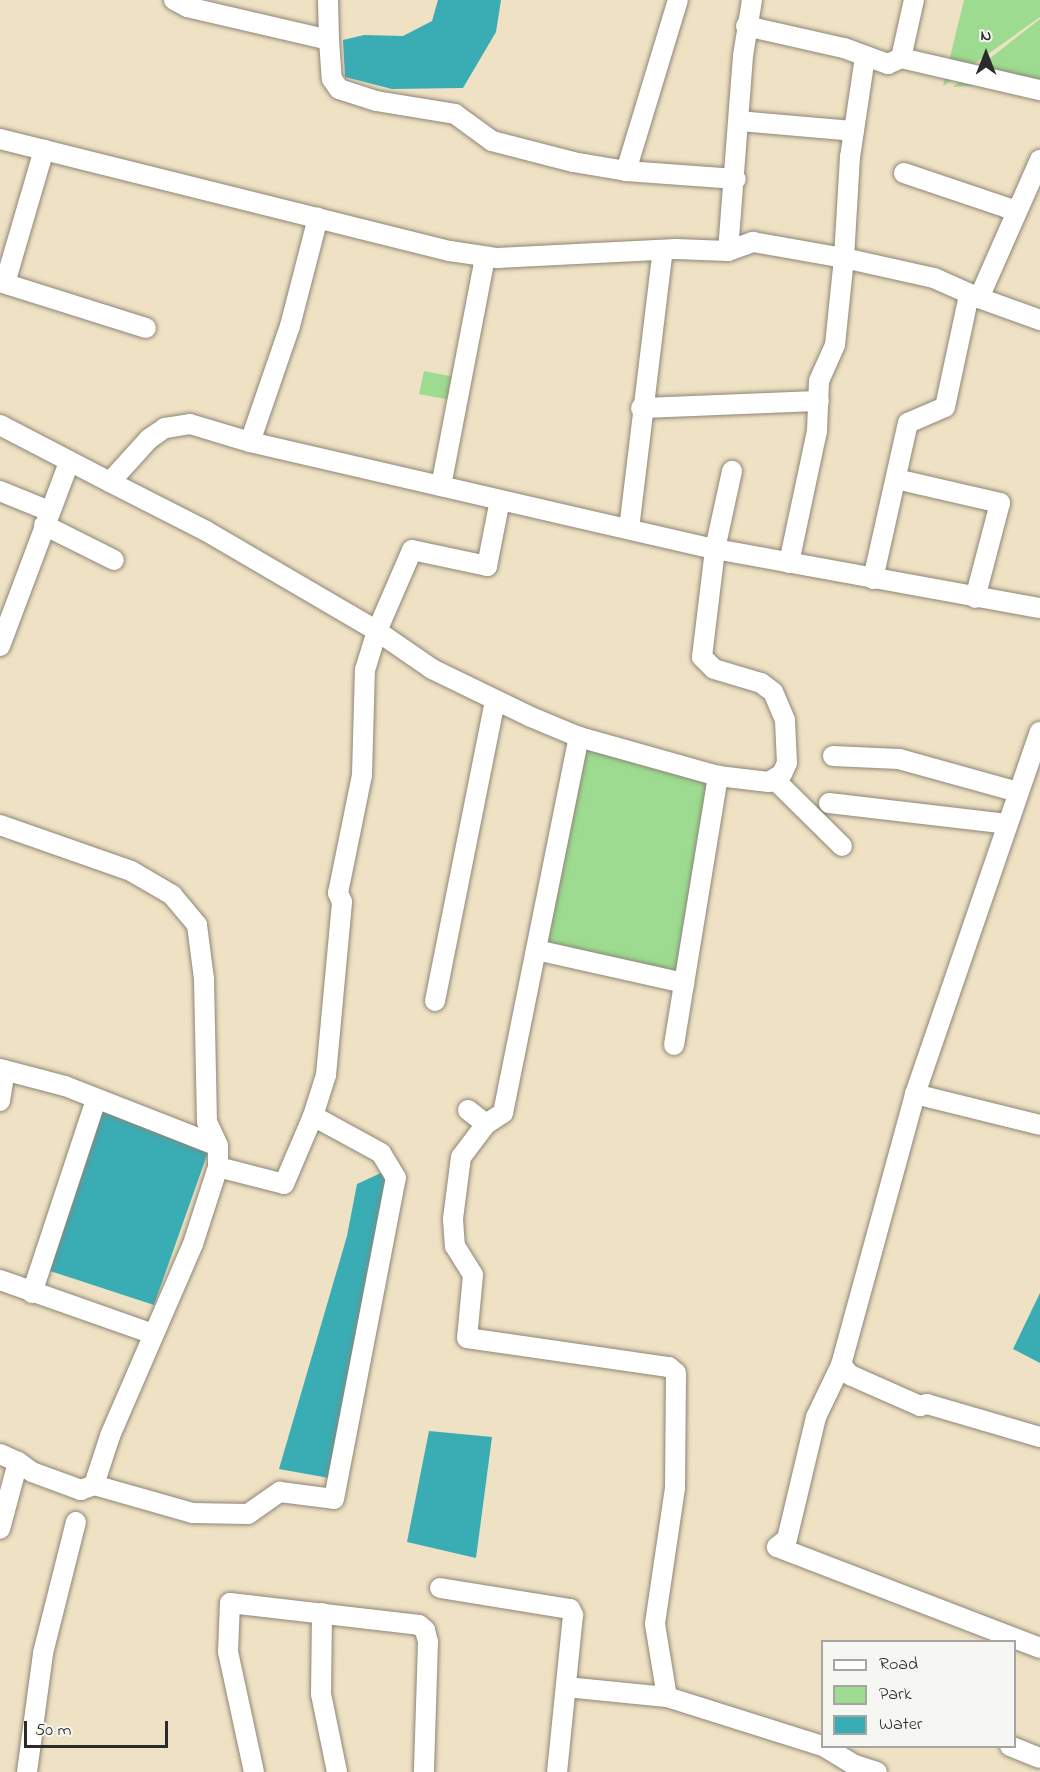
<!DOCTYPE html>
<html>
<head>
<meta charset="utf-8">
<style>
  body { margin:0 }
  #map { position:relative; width:1040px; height:1772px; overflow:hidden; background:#efe1c3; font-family:"Indie Flower",sans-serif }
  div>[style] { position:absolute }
  .green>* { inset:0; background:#9cdb90 }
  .water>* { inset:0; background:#3aacb4 }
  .roads { filter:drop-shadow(0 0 2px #8d8677) drop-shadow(0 0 2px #8d8677) }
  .street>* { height:20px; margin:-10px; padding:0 10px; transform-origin:10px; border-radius:10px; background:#fff }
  span { translate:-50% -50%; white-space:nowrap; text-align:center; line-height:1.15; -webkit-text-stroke:6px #f6f6f2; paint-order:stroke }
  .legend { position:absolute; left:821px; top:1640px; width:195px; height:108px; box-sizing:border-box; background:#f6f6f2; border:2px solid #a5a5a2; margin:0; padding:8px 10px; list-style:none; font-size:18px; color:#2b2b2b }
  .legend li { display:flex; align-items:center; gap:12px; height:30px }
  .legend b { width:30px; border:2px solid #a5a5a2 }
  .north { position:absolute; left:956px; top:24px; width:60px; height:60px; -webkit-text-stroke:4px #f6f6f2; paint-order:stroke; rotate:0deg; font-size:16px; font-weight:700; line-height:24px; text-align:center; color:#2b2b2b }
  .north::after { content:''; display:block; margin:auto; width:21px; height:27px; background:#2b2b2b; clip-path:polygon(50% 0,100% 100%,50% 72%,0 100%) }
  .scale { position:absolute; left:24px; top:1721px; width:144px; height:27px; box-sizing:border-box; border:3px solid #2b2b2b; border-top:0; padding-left:8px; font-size:18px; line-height:21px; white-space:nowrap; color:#2b2b2b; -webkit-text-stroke:4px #f6f6f2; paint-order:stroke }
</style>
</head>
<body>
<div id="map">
  <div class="green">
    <i style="clip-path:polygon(964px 0,1040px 0,1040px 17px,943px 86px)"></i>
    <i style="clip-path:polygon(1040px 19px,1040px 81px,953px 87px)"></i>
    <i style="clip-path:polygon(424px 371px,455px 377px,451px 400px,419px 394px)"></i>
    <i style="clip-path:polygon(582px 743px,715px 779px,684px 983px,536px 950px)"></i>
  </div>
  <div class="water">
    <i style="clip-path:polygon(438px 0,501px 0,496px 32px,463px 88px,392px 89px,345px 77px,343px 40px,364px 35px,403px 36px,432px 21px)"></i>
    <i style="clip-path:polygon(96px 1108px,208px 1152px,154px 1305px,38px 1267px)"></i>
    <i style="clip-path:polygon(383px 1172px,391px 1178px,329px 1478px,279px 1469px,347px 1236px,357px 1184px)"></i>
    <i style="clip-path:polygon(1040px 1293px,1040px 1363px,1013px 1349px)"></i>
    <i style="clip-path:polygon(429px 1431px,492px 1437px,476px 1558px,407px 1542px)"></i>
  </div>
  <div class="roads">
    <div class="street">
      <i style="left:174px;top:0;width:15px;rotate:28deg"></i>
      <i style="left:187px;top:7px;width:146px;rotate:13.1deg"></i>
      <i style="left:329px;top:40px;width:39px;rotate:86deg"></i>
      <i style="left:332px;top:79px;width:12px;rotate:55deg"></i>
      <i style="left:339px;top:89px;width:39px;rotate:18deg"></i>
      <i style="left:376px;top:101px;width:80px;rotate:9.3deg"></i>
      <i style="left:455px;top:114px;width:46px;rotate:36.1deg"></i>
      <i style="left:492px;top:141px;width:84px;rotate:14.5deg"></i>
      <i style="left:573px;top:162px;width:54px;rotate:9.6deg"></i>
      <i style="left:626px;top:171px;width:110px;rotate:4.2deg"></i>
      <i style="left:328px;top:0;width:40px;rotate:88.6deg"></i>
      <i style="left:746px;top:26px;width:100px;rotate:12.7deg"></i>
      <i style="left:844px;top:48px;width:47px;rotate:20deg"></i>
      <i style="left:888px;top:64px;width:14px;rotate:-25deg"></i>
      <i style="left:901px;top:58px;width:59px;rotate:-77.4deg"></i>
      <i style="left:865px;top:57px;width:101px;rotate:98.5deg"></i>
      <i style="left:850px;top:157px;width:101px;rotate:93.4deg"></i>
      <i style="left:844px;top:258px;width:92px;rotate:12.5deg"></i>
      <i style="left:934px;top:278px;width:49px;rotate:24deg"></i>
      <i style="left:979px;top:298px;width:151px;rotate:-66.2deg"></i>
      <i style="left:901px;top:58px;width:143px;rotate:13deg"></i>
      <i style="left:739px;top:121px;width:115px;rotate:5deg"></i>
      <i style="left:0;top:139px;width:464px;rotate:14deg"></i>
      <i style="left:450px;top:251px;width:48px;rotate:8.5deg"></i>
      <i style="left:497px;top:258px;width:179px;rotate:-2.9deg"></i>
      <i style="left:676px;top:249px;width:52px;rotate:2.2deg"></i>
      <i style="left:728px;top:251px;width:196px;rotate:-85.6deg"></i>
      <i style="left:743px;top:56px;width:57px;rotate:-80.9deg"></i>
      <i style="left:626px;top:171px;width:179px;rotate:-73.1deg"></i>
      <i style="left:904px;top:173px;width:118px;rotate:18.7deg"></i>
      <i style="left:728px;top:251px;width:27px;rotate:-20deg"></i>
      <i style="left:753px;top:242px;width:92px;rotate:10deg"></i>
      <i style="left:844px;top:258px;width:87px;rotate:95.9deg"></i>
      <i style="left:835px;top:345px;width:39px;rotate:114deg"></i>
      <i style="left:819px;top:381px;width:50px;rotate:92.3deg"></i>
      <i style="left:817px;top:431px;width:135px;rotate:102deg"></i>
      <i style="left:0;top:282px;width:153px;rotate:17.5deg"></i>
      <i style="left:5px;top:283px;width:139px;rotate:-73.7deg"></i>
      <i style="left:979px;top:298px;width:65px;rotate:19.8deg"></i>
      <i style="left:641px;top:408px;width:178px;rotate:-2.3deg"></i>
      <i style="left:0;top:425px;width:124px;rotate:27.4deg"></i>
      <i style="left:110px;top:482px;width:58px;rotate:-47.8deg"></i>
      <i style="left:149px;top:439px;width:19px;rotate:-35deg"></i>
      <i style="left:165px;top:428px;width:25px;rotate:-9deg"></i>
      <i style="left:190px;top:424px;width:63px;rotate:16.7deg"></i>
      <i style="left:250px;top:442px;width:477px;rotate:13deg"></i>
      <i style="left:715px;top:549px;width:330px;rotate:10.3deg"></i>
      <i style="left:250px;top:442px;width:123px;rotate:-71deg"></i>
      <i style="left:290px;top:326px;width:112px;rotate:-75.5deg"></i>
      <i style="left:896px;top:479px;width:107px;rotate:13deg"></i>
      <i style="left:1000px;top:503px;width:98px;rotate:104.7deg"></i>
      <i style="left:110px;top:482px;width:108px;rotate:27deg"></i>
      <i style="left:206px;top:531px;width:198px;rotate:30.3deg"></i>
      <i style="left:377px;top:631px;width:67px;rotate:34.6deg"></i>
      <i style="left:432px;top:669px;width:110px;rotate:25.9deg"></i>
      <i style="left:531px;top:717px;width:52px;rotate:22.6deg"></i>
      <i style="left:579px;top:737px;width:144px;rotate:15.7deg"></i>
      <i style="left:718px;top:776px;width:51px;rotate:6.7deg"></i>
      <i style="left:769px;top:782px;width:15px;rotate:-32deg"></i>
      <i style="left:782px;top:774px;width:12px;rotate:-66deg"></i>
      <i style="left:787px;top:763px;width:43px;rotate:-92.7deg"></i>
      <i style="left:785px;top:720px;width:30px;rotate:-113deg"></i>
      <i style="left:773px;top:692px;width:15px;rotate:-143deg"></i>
      <i style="left:761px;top:683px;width:49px;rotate:-163.4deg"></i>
      <i style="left:714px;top:669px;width:17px;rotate:-135deg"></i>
      <i style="left:702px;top:657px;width:109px;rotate:-83.1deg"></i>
      <i style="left:715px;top:549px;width:80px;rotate:-77.7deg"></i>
      <i style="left:441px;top:486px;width:233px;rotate:-79.1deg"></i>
      <i style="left:0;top:491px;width:53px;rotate:22.2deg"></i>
      <i style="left:44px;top:525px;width:78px;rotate:26.6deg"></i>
      <i style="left:629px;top:529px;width:281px;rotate:-83.1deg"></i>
      <i style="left:873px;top:579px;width:160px;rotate:-77.4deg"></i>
      <i style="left:908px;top:423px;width:40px;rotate:-23.4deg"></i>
      <i style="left:945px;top:407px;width:115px;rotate:-77.9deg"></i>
      <i style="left:0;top:646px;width:197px;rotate:-69.4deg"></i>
      <i style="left:833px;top:756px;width:66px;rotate:2.6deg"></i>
      <i style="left:899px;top:759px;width:123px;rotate:15.5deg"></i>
      <i style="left:775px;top:780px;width:94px;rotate:44.6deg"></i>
      <i style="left:829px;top:803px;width:179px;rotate:6.7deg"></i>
      <i style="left:0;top:825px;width:139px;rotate:19.3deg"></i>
      <i style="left:131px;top:871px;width:48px;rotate:30.3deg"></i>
      <i style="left:172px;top:895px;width:39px;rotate:50deg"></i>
      <i style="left:197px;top:925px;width:54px;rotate:82.6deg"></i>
      <i style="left:204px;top:979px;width:143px;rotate:88.8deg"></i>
      <i style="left:207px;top:1122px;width:26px;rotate:65deg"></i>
      <i style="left:218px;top:1146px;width:21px;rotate:90deg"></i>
      <i style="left:218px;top:1167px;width:81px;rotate:108deg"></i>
      <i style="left:193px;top:1244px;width:209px;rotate:113.4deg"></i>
      <i style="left:110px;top:1436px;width:52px;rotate:108.1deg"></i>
      <i style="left:94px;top:1485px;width:14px;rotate:159deg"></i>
      <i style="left:81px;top:1490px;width:52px;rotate:-159.8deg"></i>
      <i style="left:32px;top:1472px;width:17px;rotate:-144deg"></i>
      <i style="left:18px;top:1462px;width:69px;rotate:105deg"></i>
      <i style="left:536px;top:950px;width:152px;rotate:12.6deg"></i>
      <i style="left:435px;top:1001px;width:307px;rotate:-78.7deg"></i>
      <i style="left:674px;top:1045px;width:273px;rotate:-80.7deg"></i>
      <i style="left:0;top:1069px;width:67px;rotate:14.7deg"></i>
      <i style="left:65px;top:1086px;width:164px;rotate:21.4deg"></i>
      <i style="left:915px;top:1094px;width:129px;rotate:13.9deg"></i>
      <i style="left:0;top:1101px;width:31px;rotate:-81deg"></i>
      <i style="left:468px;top:1110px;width:23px;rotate:38deg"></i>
      <i style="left:486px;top:1124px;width:20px;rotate:-33deg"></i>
      <i style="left:503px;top:1113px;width:384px;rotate:-78.6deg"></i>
      <i style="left:486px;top:1124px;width:41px;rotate:127.1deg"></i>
      <i style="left:461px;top:1157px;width:63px;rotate:97.4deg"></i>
      <i style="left:453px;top:1219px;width:27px;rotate:86deg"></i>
      <i style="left:455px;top:1246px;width:34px;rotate:58deg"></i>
      <i style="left:473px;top:1275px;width:63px;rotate:95.4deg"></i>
      <i style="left:467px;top:1338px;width:204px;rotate:8.2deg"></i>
      <i style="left:669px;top:1367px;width:9px;rotate:41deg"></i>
      <i style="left:676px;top:1373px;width:115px;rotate:90.5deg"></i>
      <i style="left:675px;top:1488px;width:137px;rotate:98.4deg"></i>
      <i style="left:655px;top:1624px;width:74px;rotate:80.7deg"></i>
      <i style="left:218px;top:1167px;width:68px;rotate:14.4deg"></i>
      <i style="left:284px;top:1184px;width:74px;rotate:-66.9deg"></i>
      <i style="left:0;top:1280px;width:162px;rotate:19.4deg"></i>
      <i style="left:32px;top:1293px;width:203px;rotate:-71.7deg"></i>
      <i style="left:841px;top:1365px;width:13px;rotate:48deg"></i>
      <i style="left:850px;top:1375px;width:77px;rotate:23.9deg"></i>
      <i style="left:920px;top:1406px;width:7px;rotate:-16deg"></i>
      <i style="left:927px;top:1404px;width:118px;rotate:16.3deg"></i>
      <i style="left:0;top:1454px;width:20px;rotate:24deg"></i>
      <i style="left:94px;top:1485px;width:102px;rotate:15.9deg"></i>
      <i style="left:192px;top:1513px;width:56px;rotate:1deg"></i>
      <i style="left:248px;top:1514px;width:39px;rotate:-35deg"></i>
      <i style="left:280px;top:1492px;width:54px;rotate:7.4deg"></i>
      <i style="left:334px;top:1499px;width:327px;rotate:-79.1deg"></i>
      <i style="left:396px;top:1178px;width:29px;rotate:-121deg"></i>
      <i style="left:381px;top:1153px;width:77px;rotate:-151.4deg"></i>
      <i style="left:313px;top:1116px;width:43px;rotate:-72.4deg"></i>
      <i style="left:326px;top:1075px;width:174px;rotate:-84.7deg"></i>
      <i style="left:342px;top:902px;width:10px;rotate:-114deg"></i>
      <i style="left:338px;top:893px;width:120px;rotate:-78.5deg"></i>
      <i style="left:362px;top:775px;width:105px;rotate:-88.4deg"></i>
      <i style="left:365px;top:670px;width:41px;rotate:-72.9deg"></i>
      <i style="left:377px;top:631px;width:88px;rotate:-66.6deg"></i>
      <i style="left:412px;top:550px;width:77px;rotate:12deg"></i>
      <i style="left:487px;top:566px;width:67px;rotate:-78.9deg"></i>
      <i style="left:777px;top:1547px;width:13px;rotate:-39deg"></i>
      <i style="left:787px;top:1539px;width:125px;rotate:-76.6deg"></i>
      <i style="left:816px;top:1417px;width:58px;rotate:-64.3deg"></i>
      <i style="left:841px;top:1365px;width:281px;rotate:-74.7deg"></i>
      <i style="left:915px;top:1094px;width:383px;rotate:-71deg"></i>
      <i style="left:777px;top:1547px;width:282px;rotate:21deg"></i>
      <i style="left:440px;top:1588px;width:132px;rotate:9.2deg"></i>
      <i style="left:570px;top:1609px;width:7px;rotate:63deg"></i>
      <i style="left:573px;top:1615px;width:158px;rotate:95.8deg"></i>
      <i style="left:322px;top:1613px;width:81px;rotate:90.7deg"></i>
      <i style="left:321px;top:1694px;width:80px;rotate:78.4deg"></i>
      <i style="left:566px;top:1687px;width:101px;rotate:5.7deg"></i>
      <i style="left:667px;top:1697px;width:163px;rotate:17.5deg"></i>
      <i style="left:823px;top:1746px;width:37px;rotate:31deg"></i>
      <i style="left:855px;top:1765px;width:23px;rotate:18deg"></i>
      <i style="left:1010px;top:1746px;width:32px;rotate:22deg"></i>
      <i style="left:27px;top:1772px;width:120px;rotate:-82.3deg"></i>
      <i style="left:43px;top:1653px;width:135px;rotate:-75.9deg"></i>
      <i style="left:254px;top:1772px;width:123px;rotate:-102.2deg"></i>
      <i style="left:228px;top:1652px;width:49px;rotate:-87.7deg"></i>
      <i style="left:230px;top:1603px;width:190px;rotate:6.6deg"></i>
      <i style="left:419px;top:1625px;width:8px;rotate:40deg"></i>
      <i style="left:425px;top:1630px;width:12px;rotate:76deg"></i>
      <i style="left:428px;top:1642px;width:130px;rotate:91.8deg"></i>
    </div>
  </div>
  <ul class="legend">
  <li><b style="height:8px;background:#fff"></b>Road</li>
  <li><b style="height:16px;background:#9cdb90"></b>Park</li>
  <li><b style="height:16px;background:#3aacb4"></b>Water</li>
  </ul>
  <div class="north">N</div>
  <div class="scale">50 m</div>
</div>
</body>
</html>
